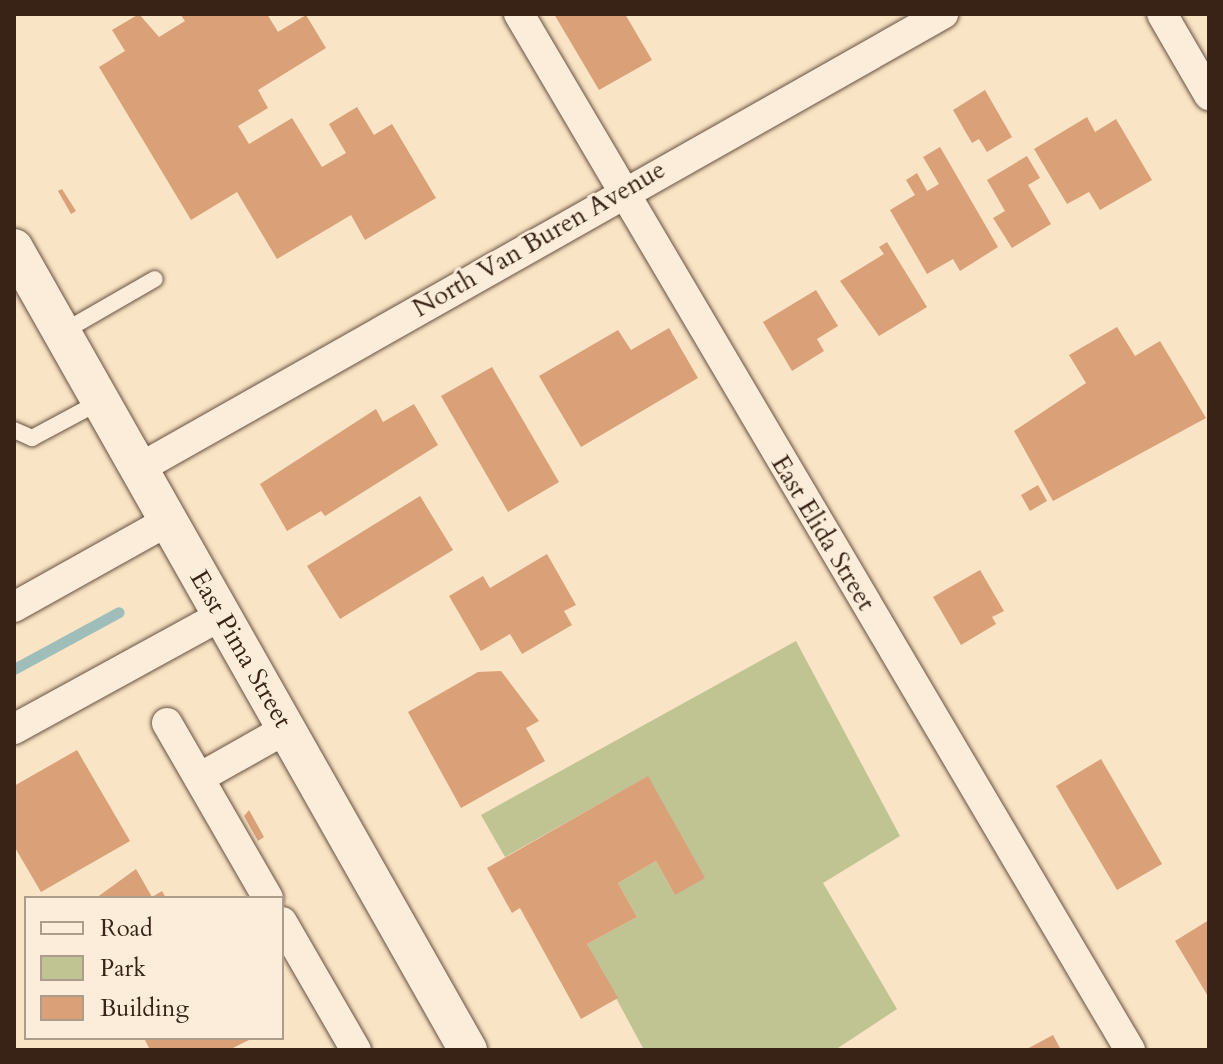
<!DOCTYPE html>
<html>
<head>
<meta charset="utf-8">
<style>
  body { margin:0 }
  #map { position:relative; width:1223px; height:1064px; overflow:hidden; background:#f9e4c5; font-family:Cardo,serif }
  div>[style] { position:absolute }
  .green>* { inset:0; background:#c0c392 }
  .stream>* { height:11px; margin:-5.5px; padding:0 5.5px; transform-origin:5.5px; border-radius:5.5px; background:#9fbeba }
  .building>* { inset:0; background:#daa078 }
  .roads { filter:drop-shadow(0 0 2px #695242) drop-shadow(0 0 2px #695242) }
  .service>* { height:16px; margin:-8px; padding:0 8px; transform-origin:8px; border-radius:8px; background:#fbedd9 }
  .minor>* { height:30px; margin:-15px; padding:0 15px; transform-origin:15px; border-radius:15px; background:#fbedd9 }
  .tertiary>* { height:38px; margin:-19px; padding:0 19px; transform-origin:19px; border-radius:19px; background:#fbedd9 }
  span { translate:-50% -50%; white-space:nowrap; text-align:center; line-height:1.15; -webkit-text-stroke:6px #fbedd9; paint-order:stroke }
  .street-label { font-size:26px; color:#392216 }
  .frame { position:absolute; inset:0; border:16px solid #392216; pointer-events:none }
  .legend { position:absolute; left:24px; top:896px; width:260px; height:144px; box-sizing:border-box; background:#fbedd9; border:2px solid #ad9c8b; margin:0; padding:10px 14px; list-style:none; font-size:24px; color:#392216 }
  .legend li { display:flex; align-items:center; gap:16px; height:40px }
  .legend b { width:40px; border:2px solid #ad9c8b }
</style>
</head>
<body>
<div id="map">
  <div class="green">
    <i style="clip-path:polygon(796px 641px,900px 836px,823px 883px,897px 1009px,835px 1050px,644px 1050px,587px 944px,637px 917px,618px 883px,656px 861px,675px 895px,647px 777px,505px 857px,481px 815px)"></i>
  </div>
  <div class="stream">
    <i style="left:14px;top:669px;width:119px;rotate:-28.5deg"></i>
  </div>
  <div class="building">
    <i style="clip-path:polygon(139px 14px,159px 37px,185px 21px,180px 14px,267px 14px,278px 32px,306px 15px,326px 48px,258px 90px,268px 108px,238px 126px,249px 144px,292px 118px,322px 167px,346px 153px,329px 124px,357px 107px,374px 135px,392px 124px,436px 198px,365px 240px,351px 215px,277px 259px,237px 192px,191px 220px,99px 67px,125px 51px,112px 30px)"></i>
    <i style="clip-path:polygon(554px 14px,625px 14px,652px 60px,599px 90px)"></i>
    <i style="clip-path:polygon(985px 90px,1012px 137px,987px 152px,979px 139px,972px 143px,953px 110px)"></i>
    <i style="clip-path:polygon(1087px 117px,1095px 132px,1116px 119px,1152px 180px,1100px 210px,1089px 192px,1067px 204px,1034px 149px)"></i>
    <i style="clip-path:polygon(940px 147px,998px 247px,960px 271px,953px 259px,927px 274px,890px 210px,915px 195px,906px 180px,917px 173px,927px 191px,939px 184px,923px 157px)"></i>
    <i style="clip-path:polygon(1027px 156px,1040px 178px,1028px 185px,1051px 224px,1012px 248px,993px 218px,1005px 211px,987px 180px)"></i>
    <i style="clip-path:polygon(62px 189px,76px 211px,71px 214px,58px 191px)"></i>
    <i style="clip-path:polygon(887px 242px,927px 307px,879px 336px,840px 281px,884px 254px,879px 247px)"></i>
    <i style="clip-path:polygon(816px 290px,838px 326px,817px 339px,824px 351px,792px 371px,763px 322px)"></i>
    <i style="clip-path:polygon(1117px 327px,1135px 356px,1160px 341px,1206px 418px,1053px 501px,1014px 431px,1086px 383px,1069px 355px)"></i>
    <i style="clip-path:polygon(669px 328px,698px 378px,581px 447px,539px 376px,618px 330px,631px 350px)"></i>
    <i style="clip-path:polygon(492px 367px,559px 482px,508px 512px,441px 396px)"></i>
    <i style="clip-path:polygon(414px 404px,438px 445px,325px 516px,321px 511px,287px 531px,260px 484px,376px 409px,383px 422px)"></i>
    <i style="clip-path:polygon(1038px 485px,1047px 501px,1030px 511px,1021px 495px)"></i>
    <i style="clip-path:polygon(420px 496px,453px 550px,340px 619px,307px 566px)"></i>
    <i style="clip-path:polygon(547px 554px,576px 605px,564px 611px,572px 625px,522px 654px,510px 634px,481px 651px,449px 596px,483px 576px,490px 588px)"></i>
    <i style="clip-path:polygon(980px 570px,1004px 611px,992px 617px,996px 624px,961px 645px,933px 597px)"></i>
    <i style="clip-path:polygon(501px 671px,539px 721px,526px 728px,545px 761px,461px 808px,408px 712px,478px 672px)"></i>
    <i style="clip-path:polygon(77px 750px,130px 841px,41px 892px,14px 846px,14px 786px)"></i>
    <i style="clip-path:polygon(1101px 759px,1162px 864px,1117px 890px,1056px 786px)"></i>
    <i style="clip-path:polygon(648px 776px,705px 878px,675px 895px,656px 861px,618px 883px,637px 917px,587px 944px,618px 998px,581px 1019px,520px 908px,512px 913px,487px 868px)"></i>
    <i style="clip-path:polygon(249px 810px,264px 837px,258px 841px,244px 816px)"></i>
    <i style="clip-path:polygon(136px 869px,152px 897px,162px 891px,166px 898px,96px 898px)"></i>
    <i style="clip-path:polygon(1209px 920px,1209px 998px,1175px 941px)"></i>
    <i style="clip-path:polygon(1053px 1035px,1061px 1050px,1025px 1050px)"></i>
    <i style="clip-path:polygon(144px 1038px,253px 1038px,229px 1050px,150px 1050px)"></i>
  </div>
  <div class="roads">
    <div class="service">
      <i style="left:61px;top:333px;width:108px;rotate:-29.9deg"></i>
      <i style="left:14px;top:430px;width:20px;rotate:24deg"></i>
      <i style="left:32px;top:438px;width:76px;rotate:-28.2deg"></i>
    </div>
    <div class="minor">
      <i style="left:519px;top:14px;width:1203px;rotate:59.47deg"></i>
      <i style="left:1162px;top:14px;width:94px;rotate:59.9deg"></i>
      <i style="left:138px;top:469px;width:925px;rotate:-29.48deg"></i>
      <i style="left:14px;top:607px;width:176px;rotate:-29.2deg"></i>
      <i style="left:167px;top:723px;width:202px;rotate:60deg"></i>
      <i style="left:14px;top:729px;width:237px;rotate:-28.7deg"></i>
      <i style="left:199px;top:778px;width:100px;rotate:-29.4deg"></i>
      <i style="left:282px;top:922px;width:148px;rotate:60deg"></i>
    </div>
    <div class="tertiary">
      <i style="left:14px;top:248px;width:922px;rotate:60.49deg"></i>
    </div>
  </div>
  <div class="street-label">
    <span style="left:539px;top:239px;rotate:-30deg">North Van Buren Avenue</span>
    <span style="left:823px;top:533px;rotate:59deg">East Elida Street</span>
    <span style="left:241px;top:649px;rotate:60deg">East Pima Street</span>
  </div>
  <div class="frame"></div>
  <ul class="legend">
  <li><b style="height:10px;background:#fbedd9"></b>Road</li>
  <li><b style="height:22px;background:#c0c392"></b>Park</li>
  <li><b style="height:22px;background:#daa078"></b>Building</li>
  </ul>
</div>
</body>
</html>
